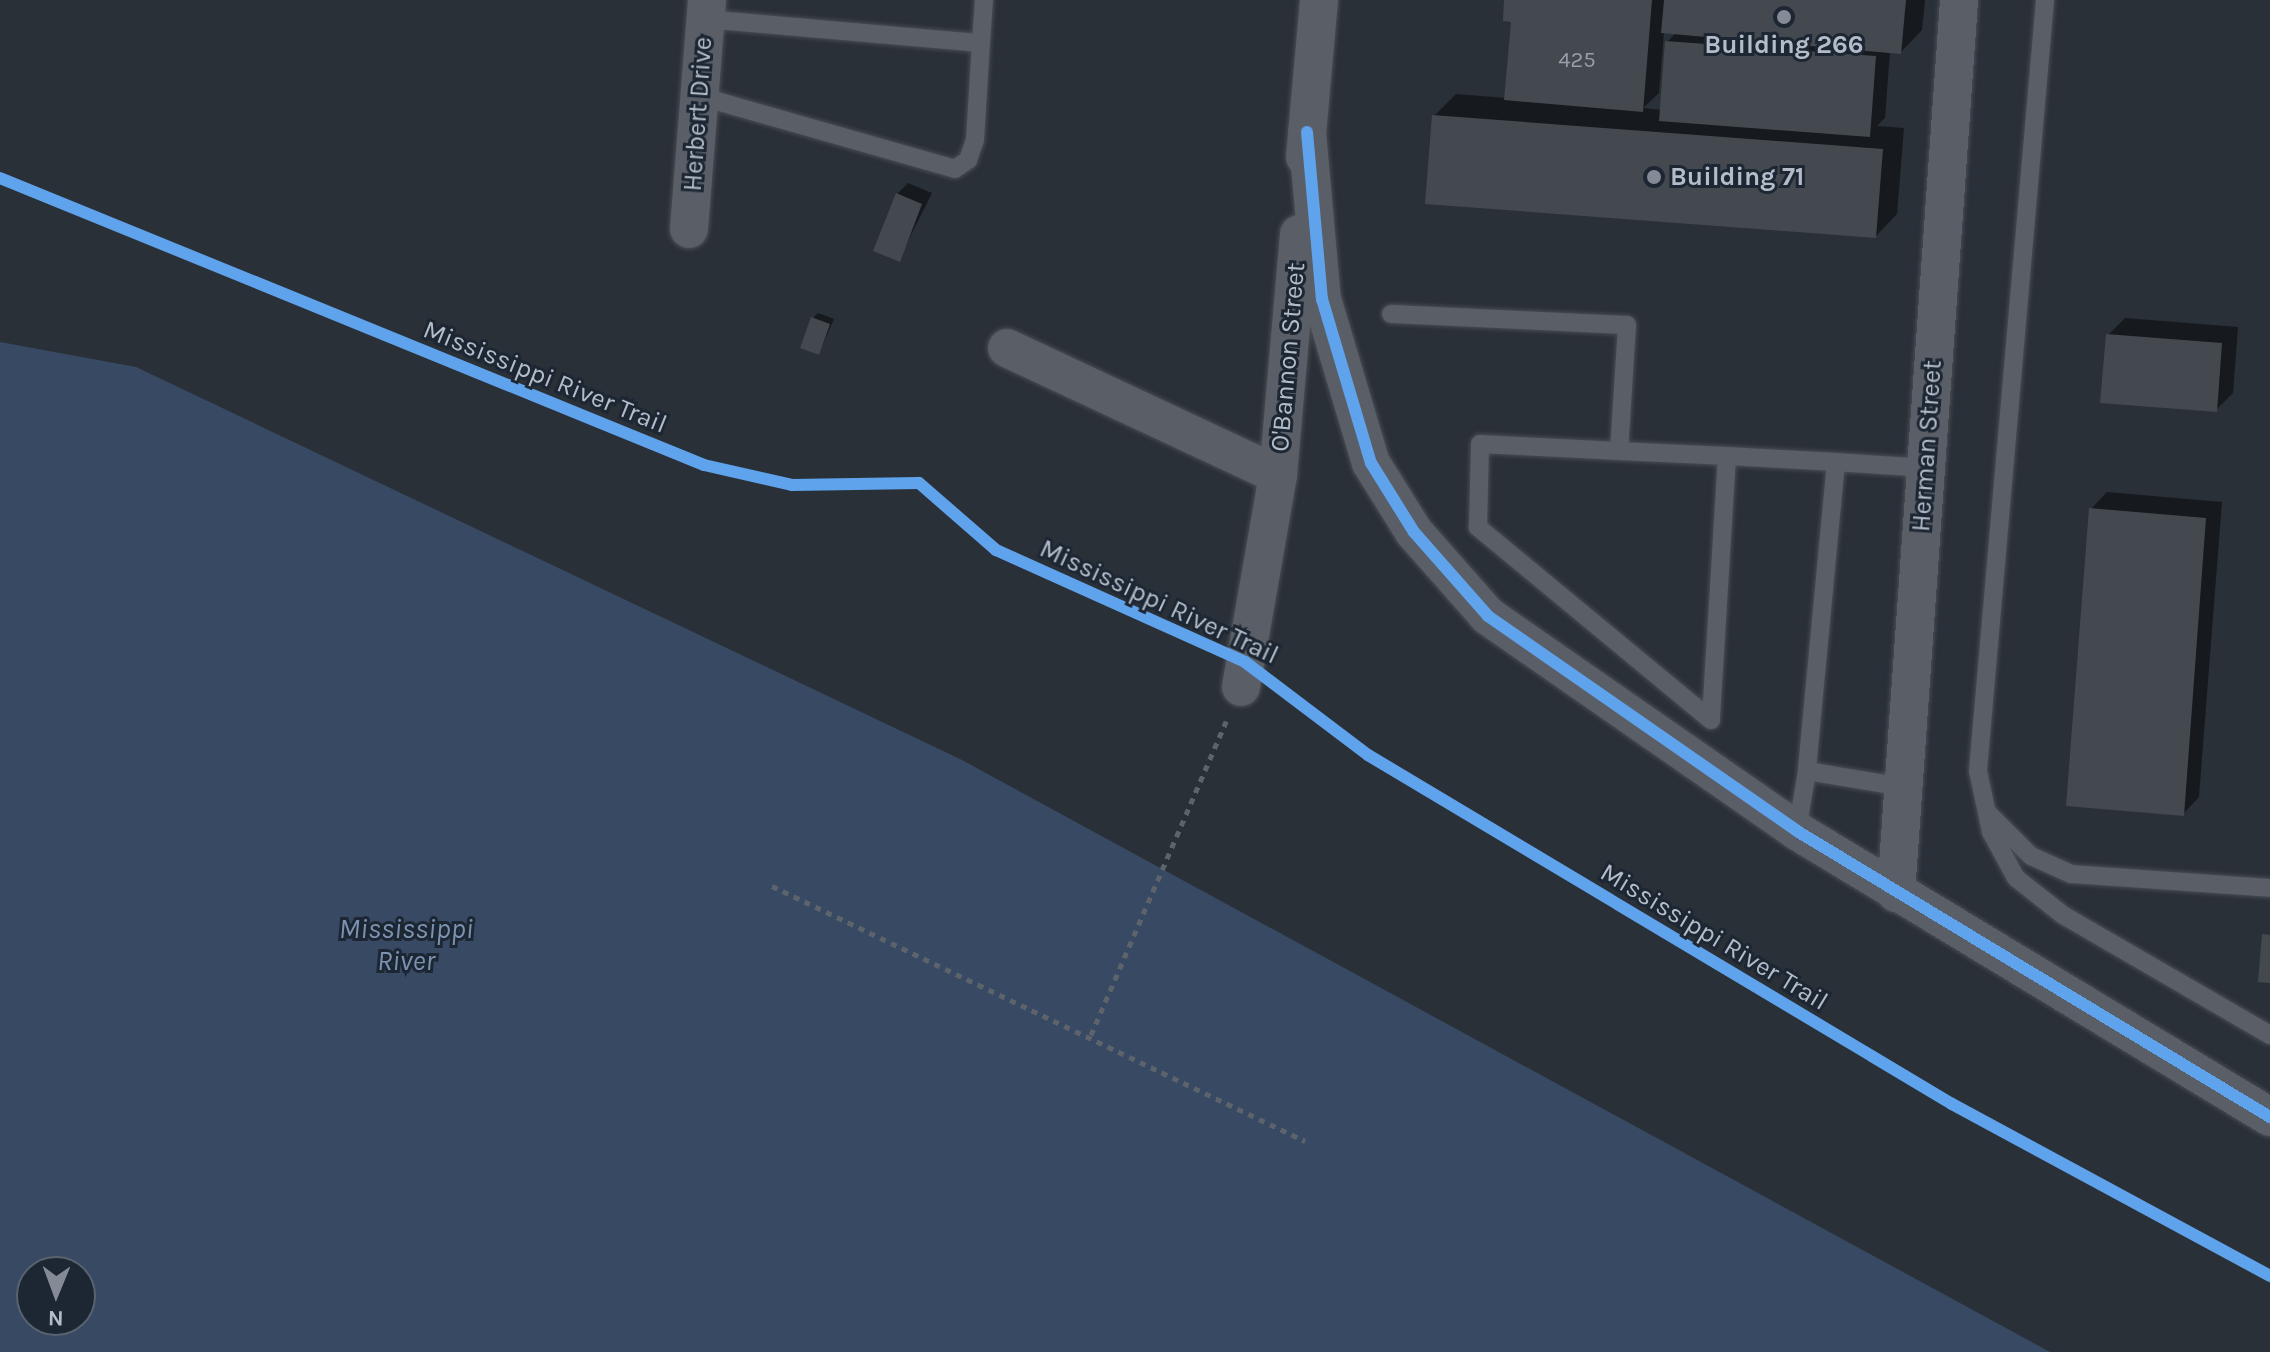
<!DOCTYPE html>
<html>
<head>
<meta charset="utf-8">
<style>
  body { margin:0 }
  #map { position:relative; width:2270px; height:1352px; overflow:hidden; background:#2a3038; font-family:Karla,sans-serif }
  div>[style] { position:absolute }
  .water>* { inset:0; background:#384963 }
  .shadow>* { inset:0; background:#0007 }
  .building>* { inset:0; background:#444950 }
  .path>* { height:5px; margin-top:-2.5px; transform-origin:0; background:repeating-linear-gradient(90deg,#5d636a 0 6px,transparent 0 12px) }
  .roads { filter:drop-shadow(0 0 2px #484c53) drop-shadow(0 0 2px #484c53) }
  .service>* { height:18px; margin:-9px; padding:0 9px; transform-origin:9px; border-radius:9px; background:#5a5e66 }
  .minor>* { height:38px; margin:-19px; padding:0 19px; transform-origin:19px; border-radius:19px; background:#5a5e66 }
  .cycleway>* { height:12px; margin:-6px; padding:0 6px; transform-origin:6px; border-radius:6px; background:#60a3ed }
  .dots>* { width:22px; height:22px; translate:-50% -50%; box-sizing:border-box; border:4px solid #1d2633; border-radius:50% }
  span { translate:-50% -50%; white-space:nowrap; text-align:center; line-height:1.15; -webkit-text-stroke:6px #1d2633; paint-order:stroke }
  .number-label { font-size:22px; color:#989fab }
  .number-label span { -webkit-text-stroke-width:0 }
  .poi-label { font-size:26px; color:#b4bcc9; font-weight:700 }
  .left { translate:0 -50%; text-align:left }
  .street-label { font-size:26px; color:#b4bcc9 }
  .water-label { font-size:28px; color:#7c92b1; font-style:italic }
  .north { position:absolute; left:16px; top:1256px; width:80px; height:80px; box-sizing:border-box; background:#1d2633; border:2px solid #59626f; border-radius:50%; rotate:181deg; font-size:22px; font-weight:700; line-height:32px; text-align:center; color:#b4bcc9 }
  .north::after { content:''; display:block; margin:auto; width:28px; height:36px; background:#848b96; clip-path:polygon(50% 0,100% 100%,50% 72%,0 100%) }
</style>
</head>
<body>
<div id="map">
  <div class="water">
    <i style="clip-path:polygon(evenodd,0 342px,136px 367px,962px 760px,2050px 1352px,0 1352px,0 342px,32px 1272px,80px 1272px,80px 1320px,32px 1320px,32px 1272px)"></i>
  </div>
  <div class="shadow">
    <i style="clip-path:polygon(evenodd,1507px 0,1925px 0,1922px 30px,1901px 52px,1890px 51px,1885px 118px,1877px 126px,1904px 128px,1897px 214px,1876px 236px,1434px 116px,1456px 94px,1506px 98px,1513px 20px,1507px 0,1664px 32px,1676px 33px,1667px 42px,1662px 110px,1643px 108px,1659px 93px,1664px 32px)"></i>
    <i style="clip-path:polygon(908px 183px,932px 193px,899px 259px,897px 194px)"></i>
    <i style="clip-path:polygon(818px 313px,834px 319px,819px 353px,813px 318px)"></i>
    <i style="clip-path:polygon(2125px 318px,2238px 327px,2233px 393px,2216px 410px,2108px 335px)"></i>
    <i style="clip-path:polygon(2107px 492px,2222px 502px,2199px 797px,2183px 814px,2091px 509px)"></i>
  </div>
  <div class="building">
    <i style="clip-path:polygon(1504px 0,1652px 0,1643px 112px,1504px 100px,1511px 22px,1503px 21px)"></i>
    <i style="clip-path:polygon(1664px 0,1906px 0,1901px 54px,1661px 33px)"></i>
    <i style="clip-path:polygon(1665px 41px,1876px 56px,1870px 137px,1659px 121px)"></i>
    <i style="clip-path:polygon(1432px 115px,1883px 149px,1876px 238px,1425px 204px)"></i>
    <i style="clip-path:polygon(896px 193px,922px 204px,900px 262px,873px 251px)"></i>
    <i style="clip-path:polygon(811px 317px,830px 324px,819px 355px,800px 348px)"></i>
    <i style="clip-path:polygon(2106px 334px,2222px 343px,2217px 412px,2100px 403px)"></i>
    <i style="clip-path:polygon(2089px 508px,2206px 518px,2184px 816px,2066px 806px)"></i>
    <i style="clip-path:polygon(2262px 934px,2270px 935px,2270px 983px,2258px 982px)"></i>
  </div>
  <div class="path">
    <i style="left:772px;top:886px;width:591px;rotate:25.57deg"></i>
    <i style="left:1091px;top:1035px;width:342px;rotate:-66.7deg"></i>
  </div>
  <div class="roads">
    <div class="service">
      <i style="left:2045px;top:0;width:774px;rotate:94.97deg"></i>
      <i style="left:1978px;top:771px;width:62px;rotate:78deg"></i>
      <i style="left:1991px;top:832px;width:52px;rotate:61.5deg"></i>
      <i style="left:2016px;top:878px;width:60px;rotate:38.2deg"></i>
      <i style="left:2063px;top:915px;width:239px;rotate:30.1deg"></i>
      <i style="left:705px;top:19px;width:277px;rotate:5deg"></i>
      <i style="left:981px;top:43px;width:43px;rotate:-86deg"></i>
      <i style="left:699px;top:96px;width:266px;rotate:15.9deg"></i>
      <i style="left:955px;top:169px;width:16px;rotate:-35deg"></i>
      <i style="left:968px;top:160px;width:21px;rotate:-71deg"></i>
      <i style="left:975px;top:140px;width:97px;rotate:-86.5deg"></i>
      <i style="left:1391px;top:314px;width:236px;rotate:2.7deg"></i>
      <i style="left:1627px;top:325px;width:126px;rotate:93.6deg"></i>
      <i style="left:1727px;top:456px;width:264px;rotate:93.5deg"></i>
      <i style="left:1711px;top:720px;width:303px;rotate:-140.4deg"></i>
      <i style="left:1478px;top:527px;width:83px;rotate:-88.6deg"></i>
      <i style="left:1480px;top:444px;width:139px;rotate:2.9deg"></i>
      <i style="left:1619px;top:451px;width:108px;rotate:2.7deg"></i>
      <i style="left:1727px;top:456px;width:109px;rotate:3.2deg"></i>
      <i style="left:1836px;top:462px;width:310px;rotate:95.4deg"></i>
      <i style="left:1807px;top:771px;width:98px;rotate:9.4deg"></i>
      <i style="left:1836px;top:462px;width:90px;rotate:3.8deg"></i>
      <i style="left:1987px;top:812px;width:62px;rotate:45deg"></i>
      <i style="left:2031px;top:856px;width:44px;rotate:24.2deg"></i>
      <i style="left:2071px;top:874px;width:199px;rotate:4deg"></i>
      <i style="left:1797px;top:831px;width:61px;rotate:-80.5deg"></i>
    </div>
    <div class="minor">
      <i style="left:1307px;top:132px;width:168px;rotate:84.9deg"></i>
      <i style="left:1322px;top:299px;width:171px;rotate:73.4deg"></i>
      <i style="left:1371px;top:463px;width:81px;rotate:58.1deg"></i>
      <i style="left:1414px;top:532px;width:112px;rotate:48.6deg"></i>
      <i style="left:1488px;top:616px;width:376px;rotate:34.8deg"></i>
      <i style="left:1797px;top:831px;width:553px;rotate:31.16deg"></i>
      <i style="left:1305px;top:157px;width:158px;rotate:-84.9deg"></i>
      <i style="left:689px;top:229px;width:230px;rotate:-85.5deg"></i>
      <i style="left:1007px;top:348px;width:299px;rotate:25.1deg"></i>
      <i style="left:1241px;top:687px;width:215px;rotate:-80.1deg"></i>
      <i style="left:1278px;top:475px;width:242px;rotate:-85deg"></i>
      <i style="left:1896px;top:893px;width:895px;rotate:-85.96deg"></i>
    </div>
  </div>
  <div class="cycleway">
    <i style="left:1307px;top:132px;width:168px;rotate:84.9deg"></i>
    <i style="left:1322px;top:299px;width:171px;rotate:73.4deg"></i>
    <i style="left:1371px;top:463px;width:81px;rotate:58.1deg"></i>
    <i style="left:1414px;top:532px;width:112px;rotate:48.6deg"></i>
    <i style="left:1488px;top:616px;width:376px;rotate:34.8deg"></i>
    <i style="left:1797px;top:831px;width:553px;rotate:31.16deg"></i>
    <i style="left:0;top:178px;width:760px;rotate:22.18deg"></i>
    <i style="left:704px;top:465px;width:90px;rotate:12.8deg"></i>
    <i style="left:792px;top:485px;width:127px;rotate:-0.9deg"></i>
    <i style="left:919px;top:483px;width:102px;rotate:41deg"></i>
    <i style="left:996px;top:550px;width:273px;rotate:24.2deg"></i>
    <i style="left:1245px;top:662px;width:154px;rotate:37.1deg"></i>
    <i style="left:1368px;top:755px;width:680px;rotate:30.86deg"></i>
    <i style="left:1952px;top:1104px;width:362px;rotate:28.4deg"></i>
  </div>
  <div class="dots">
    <i style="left:1784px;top:17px;background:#848b96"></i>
    <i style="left:1654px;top:177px;background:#848b96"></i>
  </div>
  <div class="number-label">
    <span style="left:1577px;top:61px">425</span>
  </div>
  <div class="poi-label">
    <span style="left:1784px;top:45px">Building 266</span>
    <span class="left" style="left:1670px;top:177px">Building 71</span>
  </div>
  <div class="street-label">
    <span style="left:698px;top:114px;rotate:-86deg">Herbert Drive</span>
    <span style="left:1288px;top:357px;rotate:-85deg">O'Bannon Street</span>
    <span style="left:545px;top:377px;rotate:22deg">Mississippi River Trail</span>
    <span style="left:1927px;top:446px;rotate:-86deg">Herman Street</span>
    <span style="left:1159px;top:602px;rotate:25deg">Mississippi River Trail</span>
    <span style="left:1714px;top:937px;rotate:31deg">Mississippi River Trail</span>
  </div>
  <div class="water-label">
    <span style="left:406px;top:945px">Mississippi<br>River</span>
  </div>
  <div class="north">N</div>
</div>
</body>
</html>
